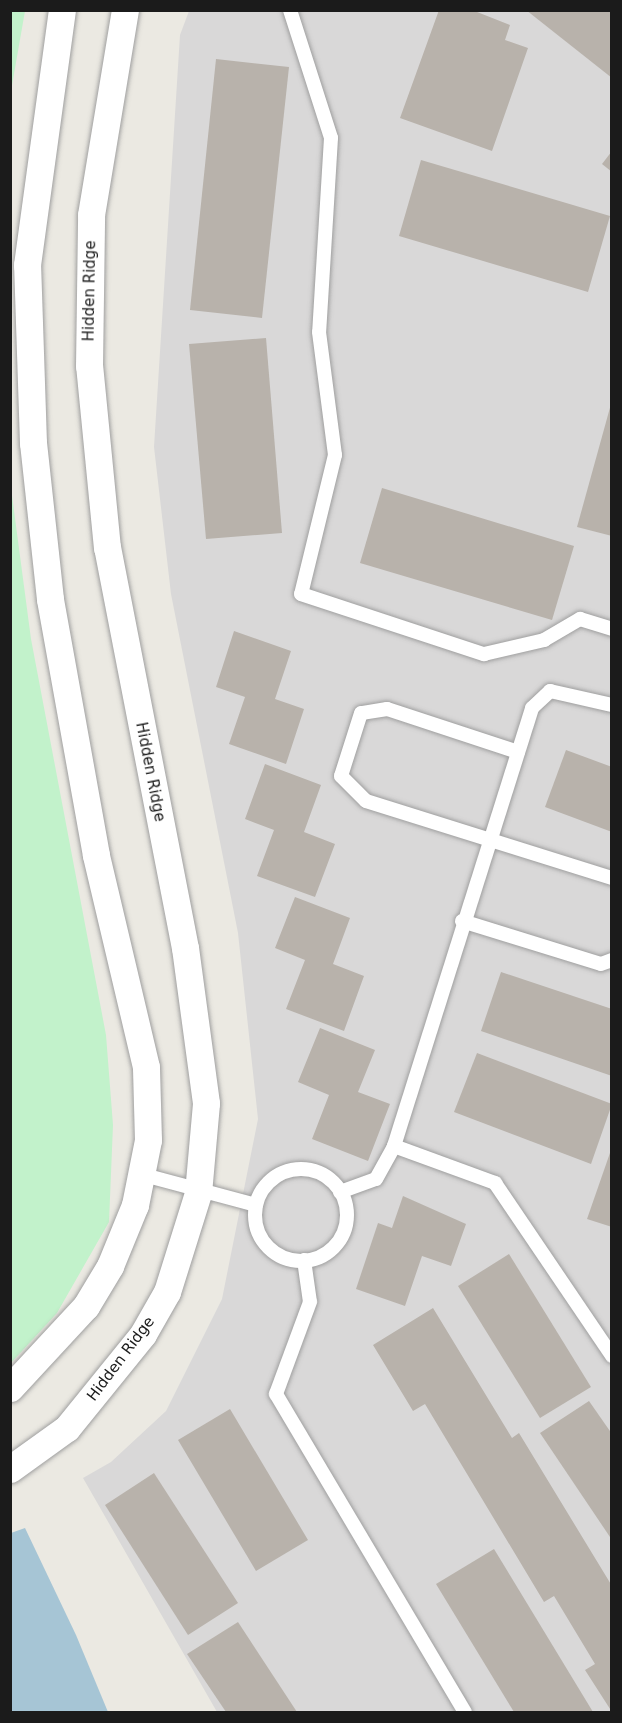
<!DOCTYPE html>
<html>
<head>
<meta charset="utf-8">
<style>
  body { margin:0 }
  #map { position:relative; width:622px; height:1723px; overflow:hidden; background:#ebe9e2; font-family:"DejaVu Sans",sans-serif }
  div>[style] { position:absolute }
  .residential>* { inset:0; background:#d9d8d8 }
  .park>* { inset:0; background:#c2f2cb }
  .water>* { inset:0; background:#a6c5d5 }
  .building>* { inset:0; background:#b8b2ab }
  .roads { filter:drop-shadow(0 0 2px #9f9f9f) drop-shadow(0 0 2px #9f9f9f) }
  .service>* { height:14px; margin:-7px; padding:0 7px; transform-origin:7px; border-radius:7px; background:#fff }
  .service>.ring { margin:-7px; padding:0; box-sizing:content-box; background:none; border:14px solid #fff; border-radius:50% }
  .minor>* { height:27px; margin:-13.5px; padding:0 13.5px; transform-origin:13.5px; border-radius:13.5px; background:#fff }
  span { translate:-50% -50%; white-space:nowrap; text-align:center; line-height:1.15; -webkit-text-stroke:4.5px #fff; paint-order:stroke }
  .street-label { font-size:15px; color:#1b1b1b }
  .frame { position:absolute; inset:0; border:12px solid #1b1b1b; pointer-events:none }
</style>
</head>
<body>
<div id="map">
  <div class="residential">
    <i style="clip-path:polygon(189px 11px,611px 11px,611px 1712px,217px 1712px,83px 1478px,111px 1462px,166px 1411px,222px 1299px,258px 1119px,238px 933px,171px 594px,154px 447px,180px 35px)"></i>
  </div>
  <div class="park">
    <i style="clip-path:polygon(11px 10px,25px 11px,11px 91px,10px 11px)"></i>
    <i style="clip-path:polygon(11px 488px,31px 639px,106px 1035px,113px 1125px,109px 1222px,57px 1313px,11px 1363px)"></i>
  </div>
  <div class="water">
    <i style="clip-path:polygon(25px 1528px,76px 1635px,108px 1712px,11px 1712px,11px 1533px)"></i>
  </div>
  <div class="building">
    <i style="clip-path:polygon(439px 10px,472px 10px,510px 25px,505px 40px,528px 48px,492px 151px,400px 118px)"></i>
    <i style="clip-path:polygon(526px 10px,612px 10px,612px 78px)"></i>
    <i style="clip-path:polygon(216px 59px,289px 67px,262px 318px,190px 310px)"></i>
    <i style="clip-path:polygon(612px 151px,612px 172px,602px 164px)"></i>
    <i style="clip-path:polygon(421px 160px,610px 216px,588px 292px,399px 236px)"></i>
    <i style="clip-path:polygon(266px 338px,282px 533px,206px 539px,189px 344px)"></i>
    <i style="clip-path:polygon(611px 404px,612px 404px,612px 536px,577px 527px)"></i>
    <i style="clip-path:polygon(382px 488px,574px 546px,552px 620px,360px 563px)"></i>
    <i style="clip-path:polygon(234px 631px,291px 651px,275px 699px,304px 709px,286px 764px,229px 744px,245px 697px,216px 687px)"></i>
    <i style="clip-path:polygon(566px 750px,612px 767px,612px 832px,545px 807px)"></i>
    <i style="clip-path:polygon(265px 764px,321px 785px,304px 832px,335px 844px,315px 897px,257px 876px,274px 830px,245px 819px)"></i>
    <i style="clip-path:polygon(295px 897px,350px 918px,333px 964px,364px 976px,344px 1031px,286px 1009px,305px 960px,275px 948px)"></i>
    <i style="clip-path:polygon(501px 972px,612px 1009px,612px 1076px,481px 1031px)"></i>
    <i style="clip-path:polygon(320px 1028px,375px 1050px,358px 1092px,390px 1104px,368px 1161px,312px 1139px,329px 1095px,298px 1082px)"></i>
    <i style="clip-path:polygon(477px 1053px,612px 1104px,591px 1164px,454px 1112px)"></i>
    <i style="clip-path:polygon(611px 1150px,612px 1150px,612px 1227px,587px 1219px)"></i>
    <i style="clip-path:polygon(403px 1196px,466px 1224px,451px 1266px,422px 1256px,405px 1306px,356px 1289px,378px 1223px,392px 1228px)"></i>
    <i style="clip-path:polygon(509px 1254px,591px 1387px,540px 1418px,458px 1286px)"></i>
    <i style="clip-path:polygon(433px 1308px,512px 1438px,519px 1433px,612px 1586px,612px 1712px,585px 1670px,595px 1664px,554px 1596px,544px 1602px,425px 1404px,413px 1411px,373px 1345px)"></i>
    <i style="clip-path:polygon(589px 1401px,612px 1434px,612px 1540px,540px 1433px)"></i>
    <i style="clip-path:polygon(230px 1409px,308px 1540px,256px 1571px,178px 1440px)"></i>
    <i style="clip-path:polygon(154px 1473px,238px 1603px,188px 1635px,105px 1505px)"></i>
    <i style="clip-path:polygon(494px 1549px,593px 1712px,514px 1712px,436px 1584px)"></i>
    <i style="clip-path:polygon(238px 1622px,297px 1712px,226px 1712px,187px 1654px)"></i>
  </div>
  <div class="roads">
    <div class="service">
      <i style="left:290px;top:10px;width:134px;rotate:72.2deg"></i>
      <i style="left:331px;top:138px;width:194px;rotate:93.5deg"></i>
      <i style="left:319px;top:332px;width:124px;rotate:82.6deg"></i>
      <i style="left:335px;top:455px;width:143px;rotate:103.7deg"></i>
      <i style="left:301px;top:594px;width:193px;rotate:18.2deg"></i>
      <i style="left:484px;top:654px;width:62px;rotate:-13.1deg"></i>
      <i style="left:544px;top:640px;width:42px;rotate:-30.3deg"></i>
      <i style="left:580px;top:619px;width:34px;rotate:17deg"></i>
      <i style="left:518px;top:752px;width:138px;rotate:-161.8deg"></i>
      <i style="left:387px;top:709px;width:26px;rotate:171deg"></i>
      <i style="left:361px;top:713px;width:66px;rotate:107.6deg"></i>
      <i style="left:341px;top:776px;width:35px;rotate:45deg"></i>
      <i style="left:366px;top:801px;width:258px;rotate:17.4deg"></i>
      <i style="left:462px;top:921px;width:145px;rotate:17.2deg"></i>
      <i style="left:601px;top:964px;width:12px;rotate:-20deg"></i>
      <i style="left:394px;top:1146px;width:108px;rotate:20.1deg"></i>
      <i style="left:495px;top:1183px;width:209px;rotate:55.9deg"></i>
      <i class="ring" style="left:255px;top:1169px;width:78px;height:78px"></i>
      <i style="left:144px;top:1175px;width:116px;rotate:15deg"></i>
      <i style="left:340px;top:1192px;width:38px;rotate:-20deg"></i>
      <i style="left:376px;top:1179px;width:38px;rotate:-61deg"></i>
      <i style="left:394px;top:1146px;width:459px;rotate:-72.5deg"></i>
      <i style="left:532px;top:708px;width:25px;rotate:-43deg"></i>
      <i style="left:550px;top:691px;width:64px;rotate:12.7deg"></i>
      <i style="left:304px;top:1260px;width:42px;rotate:81.9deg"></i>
      <i style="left:310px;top:1302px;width:98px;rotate:110.3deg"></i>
      <i style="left:276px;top:1394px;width:370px;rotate:59.3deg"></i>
    </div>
    <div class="minor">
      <i style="left:10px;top:1388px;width:112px;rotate:-47.2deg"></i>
      <i style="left:86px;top:1306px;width:47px;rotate:-59deg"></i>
      <i style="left:110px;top:1266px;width:66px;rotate:-67.7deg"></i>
      <i style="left:135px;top:1205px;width:66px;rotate:-78.7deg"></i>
      <i style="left:148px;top:1140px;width:73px;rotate:-91.6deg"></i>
      <i style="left:146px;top:1067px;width:218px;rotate:-103.3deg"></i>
      <i style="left:96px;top:855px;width:260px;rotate:-100.2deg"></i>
      <i style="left:50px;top:599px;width:157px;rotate:-96.2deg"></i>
      <i style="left:33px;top:443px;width:178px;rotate:-91.9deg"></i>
      <i style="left:27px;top:265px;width:257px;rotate:-82.2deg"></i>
      <i style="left:10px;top:1469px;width:70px;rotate:-35.7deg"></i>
      <i style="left:67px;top:1428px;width:121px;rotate:-51deg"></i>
      <i style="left:143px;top:1334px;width:48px;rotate:-60.3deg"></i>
      <i style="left:167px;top:1292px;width:104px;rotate:-72.6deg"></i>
      <i style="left:198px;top:1193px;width:90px;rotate:-84.9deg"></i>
      <i style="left:206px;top:1103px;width:156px;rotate:-97.7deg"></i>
      <i style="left:185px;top:948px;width:408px;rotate:-101deg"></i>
      <i style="left:107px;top:548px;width:183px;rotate:-95.6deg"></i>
      <i style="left:89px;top:366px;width:151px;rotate:-89.2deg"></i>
      <i style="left:91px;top:215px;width:208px;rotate:-80.6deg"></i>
    </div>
  </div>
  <div class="street-label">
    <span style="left:90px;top:291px;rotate:-89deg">Hidden Ridge</span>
    <span style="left:150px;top:772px;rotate:79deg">Hidden Ridge</span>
    <span style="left:121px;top:1359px;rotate:-53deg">Hidden Ridge</span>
  </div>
  <div class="frame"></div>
</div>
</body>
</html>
